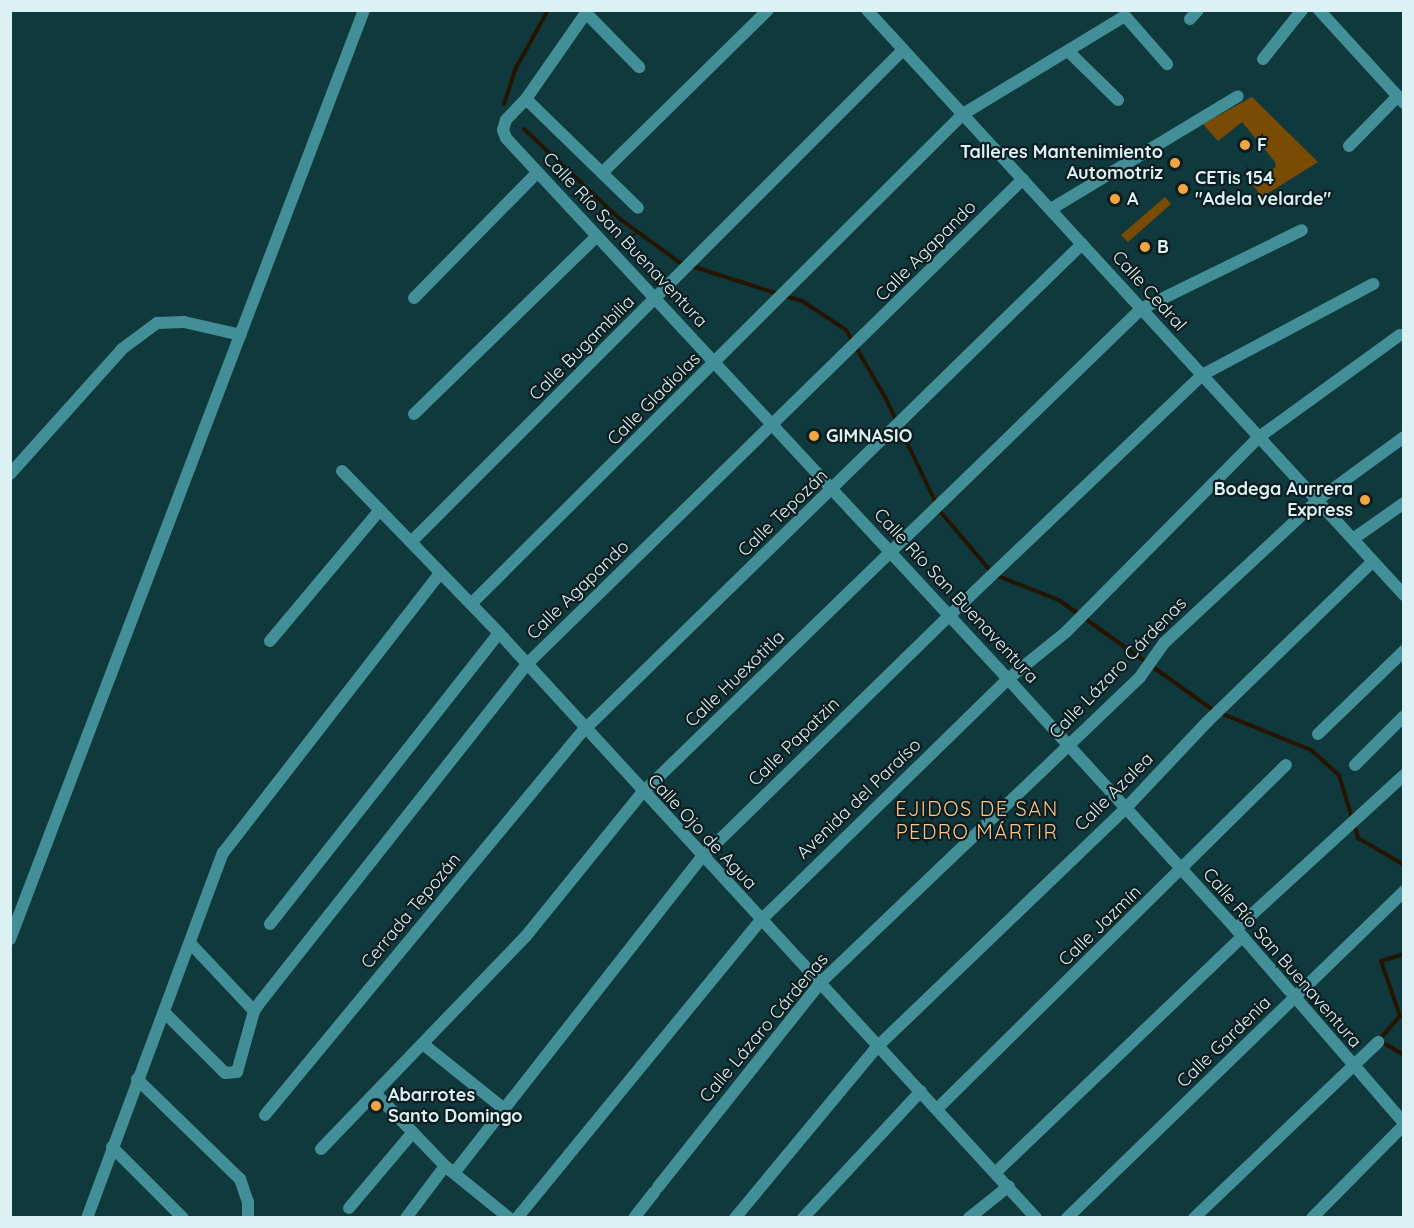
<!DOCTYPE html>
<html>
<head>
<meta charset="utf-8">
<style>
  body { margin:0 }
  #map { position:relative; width:1414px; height:1228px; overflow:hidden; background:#10393d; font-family:Quicksand,sans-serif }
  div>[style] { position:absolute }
  .green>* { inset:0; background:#7a4c03 }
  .stream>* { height:4px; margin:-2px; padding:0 2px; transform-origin:2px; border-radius:2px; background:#251401 }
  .minor>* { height:12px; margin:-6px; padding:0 6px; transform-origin:6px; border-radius:6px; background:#438f97 }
  .tertiary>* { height:12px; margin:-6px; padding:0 6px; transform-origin:6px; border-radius:6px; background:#438f97 }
  .dots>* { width:16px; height:16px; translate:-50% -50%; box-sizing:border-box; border:3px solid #0d1d1f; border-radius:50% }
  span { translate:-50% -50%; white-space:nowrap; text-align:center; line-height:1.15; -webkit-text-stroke:4.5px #0d1d1f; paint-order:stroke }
  .poi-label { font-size:18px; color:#dcf1f4; font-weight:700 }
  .left { translate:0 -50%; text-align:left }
  .right { translate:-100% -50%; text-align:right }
  .street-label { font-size:18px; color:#dcf1f4 }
  .neighbourhood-label { font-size:20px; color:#fcc688; letter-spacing:1.5px }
  .frame { position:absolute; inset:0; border:12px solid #dcf1f4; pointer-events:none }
</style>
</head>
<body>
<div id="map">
  <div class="green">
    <i style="clip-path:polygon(1252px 97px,1318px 162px,1262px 197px,1252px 184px,1276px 167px,1275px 162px,1242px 122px,1218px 141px,1203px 124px)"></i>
    <i style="clip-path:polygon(1165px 197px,1171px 204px,1128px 242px,1121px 235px)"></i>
  </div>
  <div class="stream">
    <i style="left:504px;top:104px;width:38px;rotate:-72deg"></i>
    <i style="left:516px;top:68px;width:66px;rotate:-61.1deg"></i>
    <i style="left:524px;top:129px;width:132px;rotate:43.2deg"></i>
    <i style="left:620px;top:219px;width:73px;rotate:36.1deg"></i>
    <i style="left:679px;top:262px;width:104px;rotate:17.9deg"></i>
    <i style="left:785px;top:296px;width:18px;rotate:16deg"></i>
    <i style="left:802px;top:301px;width:53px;rotate:33.4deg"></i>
    <i style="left:846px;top:330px;width:78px;rotate:59.8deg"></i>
    <i style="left:885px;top:397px;width:118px;rotate:64.3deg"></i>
    <i style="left:939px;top:510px;width:84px;rotate:49.8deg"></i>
    <i style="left:993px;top:574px;width:71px;rotate:21.5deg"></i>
    <i style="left:1059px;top:600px;width:189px;rotate:35.5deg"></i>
    <i style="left:1213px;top:710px;width:106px;rotate:22.2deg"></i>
    <i style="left:1311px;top:750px;width:38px;rotate:42deg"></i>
    <i style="left:1339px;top:775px;width:66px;rotate:73.2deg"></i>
    <i style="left:1358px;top:838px;width:53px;rotate:30.4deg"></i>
    <i style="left:1404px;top:954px;width:24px;rotate:163deg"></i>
    <i style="left:1381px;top:961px;width:58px;rotate:70.9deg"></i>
    <i style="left:1400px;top:1016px;width:32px;rotate:131deg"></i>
    <i style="left:1379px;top:1040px;width:29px;rotate:31deg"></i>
  </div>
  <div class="minor">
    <i style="left:588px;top:10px;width:108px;rotate:124.9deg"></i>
    <i style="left:526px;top:99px;width:29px;rotate:134deg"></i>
    <i style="left:506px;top:120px;width:10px;rotate:107deg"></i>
    <i style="left:503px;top:130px;width:9px;rotate:69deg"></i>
    <i style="left:506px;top:138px;width:738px;rotate:47.14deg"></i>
    <i style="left:1008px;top:679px;width:338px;rotate:47.6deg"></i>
    <i style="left:1236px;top:929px;width:257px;rotate:49.1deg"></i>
    <i style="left:1319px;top:10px;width:126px;rotate:47.6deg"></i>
    <i style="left:586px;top:13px;width:76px;rotate:45.5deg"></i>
    <i style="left:1190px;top:19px;width:12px;rotate:-48deg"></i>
    <i style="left:1068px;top:51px;width:70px;rotate:44.4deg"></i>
    <i style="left:1263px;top:59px;width:63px;rotate:-51.5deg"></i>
    <i style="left:526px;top:99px;width:156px;rotate:44.2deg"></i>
    <i style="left:1349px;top:146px;width:70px;rotate:-45.6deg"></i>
    <i style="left:602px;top:173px;width:233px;rotate:-44.5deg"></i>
    <i style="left:1051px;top:209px;width:218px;rotate:-31.1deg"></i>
    <i style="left:414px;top:298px;width:175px;rotate:-45.5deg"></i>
    <i style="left:414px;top:414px;width:254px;rotate:-44.2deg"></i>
    <i style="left:342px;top:471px;width:226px;rotate:45.9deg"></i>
    <i style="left:499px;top:633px;width:794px;rotate:47.45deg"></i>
    <i style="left:10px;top:474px;width:168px;rotate:-48.1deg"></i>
    <i style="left:122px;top:349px;width:44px;rotate:-36.6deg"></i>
    <i style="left:157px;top:323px;width:27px;rotate:-2deg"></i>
    <i style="left:184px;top:322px;width:58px;rotate:12.8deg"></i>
    <i style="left:1353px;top:539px;width:62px;rotate:-35.2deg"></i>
    <i style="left:411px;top:542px;width:696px;rotate:-45deg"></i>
    <i style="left:471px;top:604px;width:694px;rotate:-44.88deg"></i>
    <i style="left:963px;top:114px;width:189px;rotate:-31.2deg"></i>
    <i style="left:1125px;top:16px;width:64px;rotate:48.8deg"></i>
    <i style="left:270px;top:641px;width:171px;rotate:-50deg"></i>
    <i style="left:1318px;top:734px;width:120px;rotate:-44deg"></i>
    <i style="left:1355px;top:765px;width:69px;rotate:-45deg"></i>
    <i style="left:270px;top:924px;width:370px;rotate:-51.8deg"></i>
    <i style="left:1236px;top:929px;width:228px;rotate:-42.5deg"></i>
    <i style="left:10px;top:939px;width:994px;rotate:-69.14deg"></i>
    <i style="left:190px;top:943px;width:93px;rotate:46.7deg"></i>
    <i style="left:164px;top:1012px;width:86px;rotate:45deg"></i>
    <i style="left:225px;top:1073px;width:12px;rotate:-5deg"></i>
    <i style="left:237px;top:1072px;width:63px;rotate:-74.4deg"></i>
    <i style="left:254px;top:1011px;width:12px;rotate:-55deg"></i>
    <i style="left:261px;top:1001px;width:428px;rotate:-51.7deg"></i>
    <i style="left:526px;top:665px;width:695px;rotate:-44.36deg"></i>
    <i style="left:423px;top:1044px;width:102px;rotate:38.7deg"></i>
    <i style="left:137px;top:1079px;width:144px;rotate:44.2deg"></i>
    <i style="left:240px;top:1179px;width:24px;rotate:71deg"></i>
    <i style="left:248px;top:1202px;width:16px;rotate:90deg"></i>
    <i style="left:376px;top:1094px;width:100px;rotate:46.2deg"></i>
    <i style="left:445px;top:1166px;width:82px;rotate:39.1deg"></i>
    <i style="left:937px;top:1109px;width:490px;rotate:-44.6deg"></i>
    <i style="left:265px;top:1115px;width:500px;rotate:-50.4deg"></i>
    <i style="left:584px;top:730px;width:696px;rotate:-44.3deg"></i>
    <i style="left:112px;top:1147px;width:100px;rotate:45deg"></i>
    <i style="left:321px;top:1149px;width:296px;rotate:-46.1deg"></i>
    <i style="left:526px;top:936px;width:184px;rotate:-51deg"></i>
    <i style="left:642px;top:793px;width:695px;rotate:-44.13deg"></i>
    <i style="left:1141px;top:309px;width:179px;rotate:-26.1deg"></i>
    <i style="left:996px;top:1172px;width:340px;rotate:-43.7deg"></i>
    <i style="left:454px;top:1173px;width:402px;rotate:-51.9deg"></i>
    <i style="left:702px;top:857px;width:345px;rotate:-44.3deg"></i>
    <i style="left:949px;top:616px;width:349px;rotate:-43.6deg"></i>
    <i style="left:1202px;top:375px;width:194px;rotate:-28deg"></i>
    <i style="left:658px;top:1187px;width:260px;rotate:-51.5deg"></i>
    <i style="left:820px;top:983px;width:443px;rotate:-43.7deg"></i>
    <i style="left:1140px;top:677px;width:42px;rotate:-54.8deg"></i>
    <i style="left:1164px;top:643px;width:212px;rotate:-42.9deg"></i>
    <i style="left:1319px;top:499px;width:105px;rotate:-36.1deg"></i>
    <i style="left:349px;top:1208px;width:99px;rotate:-49.9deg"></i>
    <i style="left:87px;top:1218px;width:390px;rotate:-69.6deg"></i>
    <i style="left:223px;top:853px;width:354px;rotate:-52.2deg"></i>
    <i style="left:406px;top:1218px;width:65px;rotate:-53.1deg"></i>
    <i style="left:517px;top:1218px;width:384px;rotate:-50.7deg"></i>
    <i style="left:760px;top:921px;width:347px;rotate:-44.3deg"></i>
    <i style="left:1008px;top:679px;width:75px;rotate:-39deg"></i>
    <i style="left:1066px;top:632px;width:274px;rotate:-45.3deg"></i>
    <i style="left:1259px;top:437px;width:174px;rotate:-35.9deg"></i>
    <i style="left:634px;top:1218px;width:33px;rotate:-52deg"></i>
    <i style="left:735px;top:1218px;width:224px;rotate:-50.3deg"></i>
    <i style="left:878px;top:1046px;width:342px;rotate:-43.8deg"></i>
    <i style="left:1125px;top:809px;width:120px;rotate:-46.7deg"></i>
    <i style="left:1207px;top:722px;width:231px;rotate:-44.1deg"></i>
    <i style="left:803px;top:1218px;width:173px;rotate:-47.1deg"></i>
    <i style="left:969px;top:1218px;width:51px;rotate:-38.7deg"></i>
    <i style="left:1067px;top:1218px;width:470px;rotate:-44.1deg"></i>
    <i style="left:1194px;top:1218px;width:255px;rotate:-43.7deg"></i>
    <i style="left:1312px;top:1218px;width:131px;rotate:-45.3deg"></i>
  </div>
  <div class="tertiary">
    <i style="left:867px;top:10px;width:794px;rotate:47.45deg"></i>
  </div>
  <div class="dots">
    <i style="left:1245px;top:145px;background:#f2a541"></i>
    <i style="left:1175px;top:163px;background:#f2a541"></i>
    <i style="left:1183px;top:189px;background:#f2a541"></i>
    <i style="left:1115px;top:199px;background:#f2a541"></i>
    <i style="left:1145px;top:247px;background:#f2a541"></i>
    <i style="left:814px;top:436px;background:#f2a541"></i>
    <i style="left:1365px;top:500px;background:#f2a541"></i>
    <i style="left:376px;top:1106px;background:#f2a541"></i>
  </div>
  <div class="poi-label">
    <span class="left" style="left:1257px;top:145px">F</span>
    <span class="right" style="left:1163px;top:163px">Talleres Mantenimiento<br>Automotriz</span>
    <span class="left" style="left:1195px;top:189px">CETis 154<br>"Adela velarde"</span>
    <span class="left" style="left:1127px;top:199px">A</span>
    <span class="left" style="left:1157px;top:247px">B</span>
    <span class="left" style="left:826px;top:436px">GIMNASIO</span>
    <span class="right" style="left:1353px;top:500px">Bodega Aurrera<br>Express</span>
    <span class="left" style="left:388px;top:1106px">Abarrotes<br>Santo Domingo</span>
  </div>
  <div class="street-label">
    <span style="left:625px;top:240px;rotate:47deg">Calle Río San Buenaventura</span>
    <span style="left:926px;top:251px;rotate:-45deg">Calle Agapando</span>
    <span style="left:1149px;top:291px;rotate:48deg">Calle Cedral</span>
    <span style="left:582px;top:348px;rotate:-45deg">Calle Bugambilia</span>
    <span style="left:654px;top:399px;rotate:-45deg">Calle Gladiolas</span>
    <span style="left:783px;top:513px;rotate:-44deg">Calle Tepozán</span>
    <span style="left:578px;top:590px;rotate:-44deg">Calle Agapando</span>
    <span style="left:956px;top:596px;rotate:47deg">Calle Río San Buenaventura</span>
    <span style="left:1118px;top:668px;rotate:-46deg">Calle Lázaro Cárdenas</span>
    <span style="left:735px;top:679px;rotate:-44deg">Calle Huexotitla</span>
    <span style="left:794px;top:742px;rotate:-44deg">Calle Papatzin</span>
    <span style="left:1114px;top:792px;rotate:-45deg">Calle Azalea</span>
    <span style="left:859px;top:799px;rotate:-44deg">Avenida del Paraíso</span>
    <span style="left:702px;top:832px;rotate:47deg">Calle Ojo de Agua</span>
    <span style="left:411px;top:911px;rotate:-50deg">Cerrada Tepozán</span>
    <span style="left:1100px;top:926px;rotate:-44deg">Calle Jazmín</span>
    <span style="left:1282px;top:958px;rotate:49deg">Calle Río San Buenaventura</span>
    <span style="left:764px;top:1028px;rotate:-50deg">Calle Lázaro Cárdenas</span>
    <span style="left:1224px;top:1042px;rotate:-44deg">Calle Gardenia</span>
  </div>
  <div class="neighbourhood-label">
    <span style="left:977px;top:820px">EJIDOS DE SAN<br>PEDRO MÁRTIR</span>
  </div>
  <div class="frame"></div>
</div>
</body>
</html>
